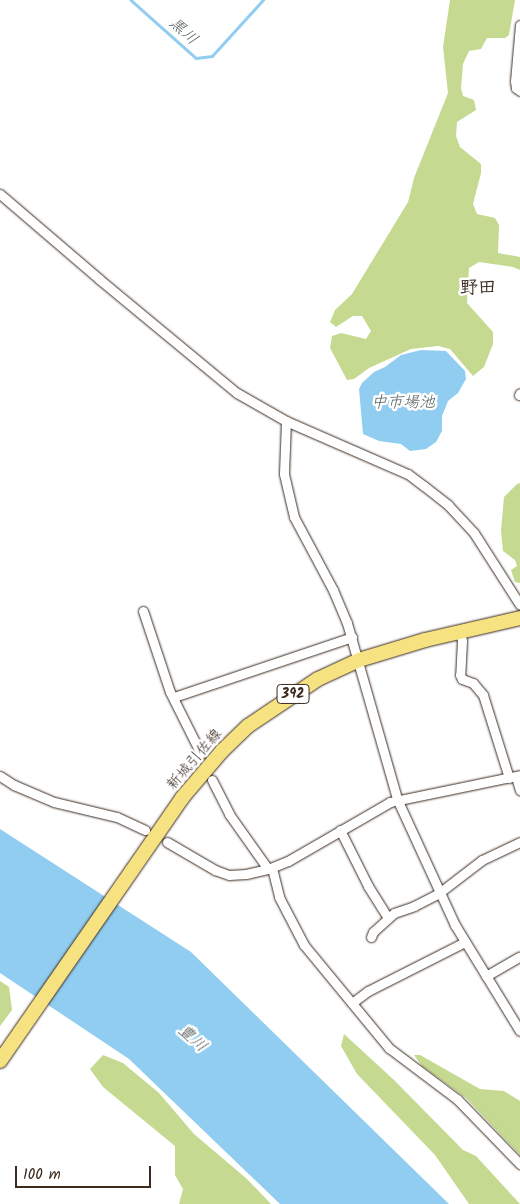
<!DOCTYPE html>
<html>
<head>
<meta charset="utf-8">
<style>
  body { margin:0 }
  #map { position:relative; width:520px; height:1204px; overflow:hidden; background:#fff; font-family:Kalam,"Klee One",sans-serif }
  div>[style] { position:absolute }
  .green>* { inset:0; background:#c5da90 }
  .water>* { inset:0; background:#90cdf0 }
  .stream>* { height:2.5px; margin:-1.25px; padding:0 1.25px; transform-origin:1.25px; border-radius:1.25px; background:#90cdf0 }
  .roads { filter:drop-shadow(0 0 1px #3b2a1e) drop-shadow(0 0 1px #3b2a1e) }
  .street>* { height:9px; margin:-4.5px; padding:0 4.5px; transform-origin:4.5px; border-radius:4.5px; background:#fff }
  .primary>* { height:14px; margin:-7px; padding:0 7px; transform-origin:7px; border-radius:7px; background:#f7e281 }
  span { translate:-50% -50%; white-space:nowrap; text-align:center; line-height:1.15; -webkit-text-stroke:5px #fff; paint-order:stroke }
  .shield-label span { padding:1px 4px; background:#fff; border:1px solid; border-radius:4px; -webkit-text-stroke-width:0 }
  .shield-label { font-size:14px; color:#3b2a1e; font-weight:700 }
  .street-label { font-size:15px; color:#3b2a1e }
  .water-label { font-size:16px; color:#545b5d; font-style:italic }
  .quarter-label { font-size:18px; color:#3b2a1e; font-weight:700 }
  .scale { position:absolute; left:15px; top:1166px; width:136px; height:22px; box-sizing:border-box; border:2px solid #3b2a1e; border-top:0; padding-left:6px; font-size:15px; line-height:18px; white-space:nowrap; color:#3b2a1e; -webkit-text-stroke:4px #fff; paint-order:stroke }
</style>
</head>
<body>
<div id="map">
  <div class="green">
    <i style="clip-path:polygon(450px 0,515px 0,509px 35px,505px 38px,487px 38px,481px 49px,469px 51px,463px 64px,461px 88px,463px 96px,474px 100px,476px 110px,457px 122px,456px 136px,460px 147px,481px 164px,481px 173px,473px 204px,477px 214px,495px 218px,499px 225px,498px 253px,520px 257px,520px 270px,513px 267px,479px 262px,469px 268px,467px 303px,493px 332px,493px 344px,484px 367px,473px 376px,450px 349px,438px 346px,411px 349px,369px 368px,354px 379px,347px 380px,330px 348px,332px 336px,341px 333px,366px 339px,371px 331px,362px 316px,353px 316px,336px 327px,330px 322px,335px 310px,352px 294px,408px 202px,414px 178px,448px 93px,443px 47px)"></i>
    <i style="clip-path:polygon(520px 483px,520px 583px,515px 582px,511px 570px,517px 566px,515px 560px,503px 551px,501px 531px,504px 497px,517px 484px)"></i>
    <i style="clip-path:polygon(0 981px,9px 987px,12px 1010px,0 1026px)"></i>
    <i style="clip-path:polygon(344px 1034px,394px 1080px,463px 1150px,476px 1156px,520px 1204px,469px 1204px,435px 1155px,357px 1074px,341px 1046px)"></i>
    <i style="clip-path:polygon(103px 1055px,123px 1063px,159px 1093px,194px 1134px,247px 1179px,271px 1204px,179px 1204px,183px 1189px,175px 1175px,175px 1146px,103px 1087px,90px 1069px)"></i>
    <i style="clip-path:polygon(414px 1055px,420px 1055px,480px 1089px,504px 1091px,520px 1101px,520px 1155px,466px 1098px,422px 1066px)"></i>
  </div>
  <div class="water">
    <i style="clip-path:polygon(421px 350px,446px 351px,465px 371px,466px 379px,458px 393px,448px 401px,442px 416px,442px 431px,436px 442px,426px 449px,410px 451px,401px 444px,379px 441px,363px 434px,359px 389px,362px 383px,374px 372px,385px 367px,401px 355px)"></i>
    <i style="clip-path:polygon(0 829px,191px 952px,449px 1204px,280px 1204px,129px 1059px,0 973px)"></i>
  </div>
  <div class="stream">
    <i style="left:131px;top:0;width:87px;rotate:41.7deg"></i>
    <i style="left:196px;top:58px;width:16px;rotate:-7deg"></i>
    <i style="left:212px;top:56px;width:76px;rotate:-47.7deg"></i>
  </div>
  <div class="roads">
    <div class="street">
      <i style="left:520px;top:25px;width:56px;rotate:95.1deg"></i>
      <i style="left:515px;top:81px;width:7px;rotate:82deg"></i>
      <i style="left:516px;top:88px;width:5px;rotate:37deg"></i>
      <i style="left:0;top:194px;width:130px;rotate:40.6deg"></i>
      <i style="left:99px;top:279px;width:179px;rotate:39.6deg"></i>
      <i style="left:237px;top:393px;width:56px;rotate:29.7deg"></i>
      <i style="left:286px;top:421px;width:133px;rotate:23.5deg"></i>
      <i style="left:408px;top:474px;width:20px;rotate:37deg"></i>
      <i style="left:424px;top:486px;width:31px;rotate:38deg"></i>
      <i style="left:448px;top:505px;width:38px;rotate:47deg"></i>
      <i style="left:474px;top:533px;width:85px;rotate:57.4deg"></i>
      <i style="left:519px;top:395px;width:2px;rotate:-63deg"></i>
      <i style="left:286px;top:421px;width:53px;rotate:92.2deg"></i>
      <i style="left:284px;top:474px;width:44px;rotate:76.9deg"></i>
      <i style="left:294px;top:517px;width:83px;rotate:61.9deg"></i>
      <i style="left:333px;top:590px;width:36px;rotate:67deg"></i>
      <i style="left:347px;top:623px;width:183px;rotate:74.1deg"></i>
      <i style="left:397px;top:799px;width:139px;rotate:65.3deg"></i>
      <i style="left:455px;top:925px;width:124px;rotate:58.5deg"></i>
      <i style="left:143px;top:611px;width:85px;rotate:71.6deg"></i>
      <i style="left:170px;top:692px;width:69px;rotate:63.4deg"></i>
      <i style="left:460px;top:632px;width:9px;rotate:77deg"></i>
      <i style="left:462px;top:641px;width:34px;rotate:93deg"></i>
      <i style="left:460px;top:675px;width:4px;rotate:63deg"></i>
      <i style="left:462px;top:679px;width:12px;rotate:20deg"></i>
      <i style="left:473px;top:683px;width:16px;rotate:50deg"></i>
      <i style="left:483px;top:695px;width:87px;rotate:72.6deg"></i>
      <i style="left:174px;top:697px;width:188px;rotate:-18.6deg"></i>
      <i style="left:0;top:776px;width:17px;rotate:33deg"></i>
      <i style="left:14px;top:785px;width:43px;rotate:23deg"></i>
      <i style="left:54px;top:802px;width:65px;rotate:13.4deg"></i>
      <i style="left:117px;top:817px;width:31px;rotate:25deg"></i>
      <i style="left:516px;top:777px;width:14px;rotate:73deg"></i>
      <i style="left:212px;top:780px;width:38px;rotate:63deg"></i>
      <i style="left:229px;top:814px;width:67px;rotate:54.7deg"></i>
      <i style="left:340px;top:830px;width:63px;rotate:63.4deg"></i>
      <i style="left:368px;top:886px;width:38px;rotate:58deg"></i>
      <i style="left:167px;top:842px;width:56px;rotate:30.3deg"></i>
      <i style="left:215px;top:870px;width:15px;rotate:20deg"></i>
      <i style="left:229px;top:875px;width:17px;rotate:-3deg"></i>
      <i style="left:246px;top:874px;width:23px;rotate:-13deg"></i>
      <i style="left:268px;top:869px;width:22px;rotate:-22deg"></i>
      <i style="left:288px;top:861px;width:118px;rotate:-30deg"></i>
      <i style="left:390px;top:802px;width:133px;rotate:-11.7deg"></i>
      <i style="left:272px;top:868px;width:30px;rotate:76deg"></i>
      <i style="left:279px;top:897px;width:54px;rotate:62.5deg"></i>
      <i style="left:304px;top:945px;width:134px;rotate:50.5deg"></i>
      <i style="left:389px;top:1048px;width:85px;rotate:36.9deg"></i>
      <i style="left:457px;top:1099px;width:91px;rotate:45.9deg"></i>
      <i style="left:371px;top:937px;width:5px;rotate:-68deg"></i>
      <i style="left:373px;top:932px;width:28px;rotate:-42deg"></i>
      <i style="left:394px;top:913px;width:21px;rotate:-19deg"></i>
      <i style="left:414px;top:906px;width:28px;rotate:-27deg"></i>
      <i style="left:439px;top:893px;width:54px;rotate:-37.5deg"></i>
      <i style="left:482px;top:860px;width:42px;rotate:-25.3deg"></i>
      <i style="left:486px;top:976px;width:39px;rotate:-30deg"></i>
      <i style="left:352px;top:1003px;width:20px;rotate:-37deg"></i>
      <i style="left:368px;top:991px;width:109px;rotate:-26.8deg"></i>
    </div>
    <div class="primary">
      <i style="left:0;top:1061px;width:320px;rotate:-55.3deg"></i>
      <i style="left:182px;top:798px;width:62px;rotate:-49.6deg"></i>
      <i style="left:222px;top:751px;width:36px;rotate:-44deg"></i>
      <i style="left:248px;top:726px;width:84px;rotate:-33.9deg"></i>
      <i style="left:318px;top:679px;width:45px;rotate:-24.9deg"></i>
      <i style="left:359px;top:660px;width:69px;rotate:-16.9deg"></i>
      <i style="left:425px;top:640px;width:98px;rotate:-13deg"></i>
    </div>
  </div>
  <div class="shield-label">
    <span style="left:293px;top:694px">392</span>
  </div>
  <div class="street-label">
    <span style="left:195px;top:760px;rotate:-49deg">新城引佐線</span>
  </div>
  <div class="water-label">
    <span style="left:183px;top:32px;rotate:42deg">黒川</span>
    <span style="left:403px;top:403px">中市場池</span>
    <span style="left:192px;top:1039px;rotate:42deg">豊川</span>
  </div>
  <div class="quarter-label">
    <span style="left:478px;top:289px">野田</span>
  </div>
  <div class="scale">100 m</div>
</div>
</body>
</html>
